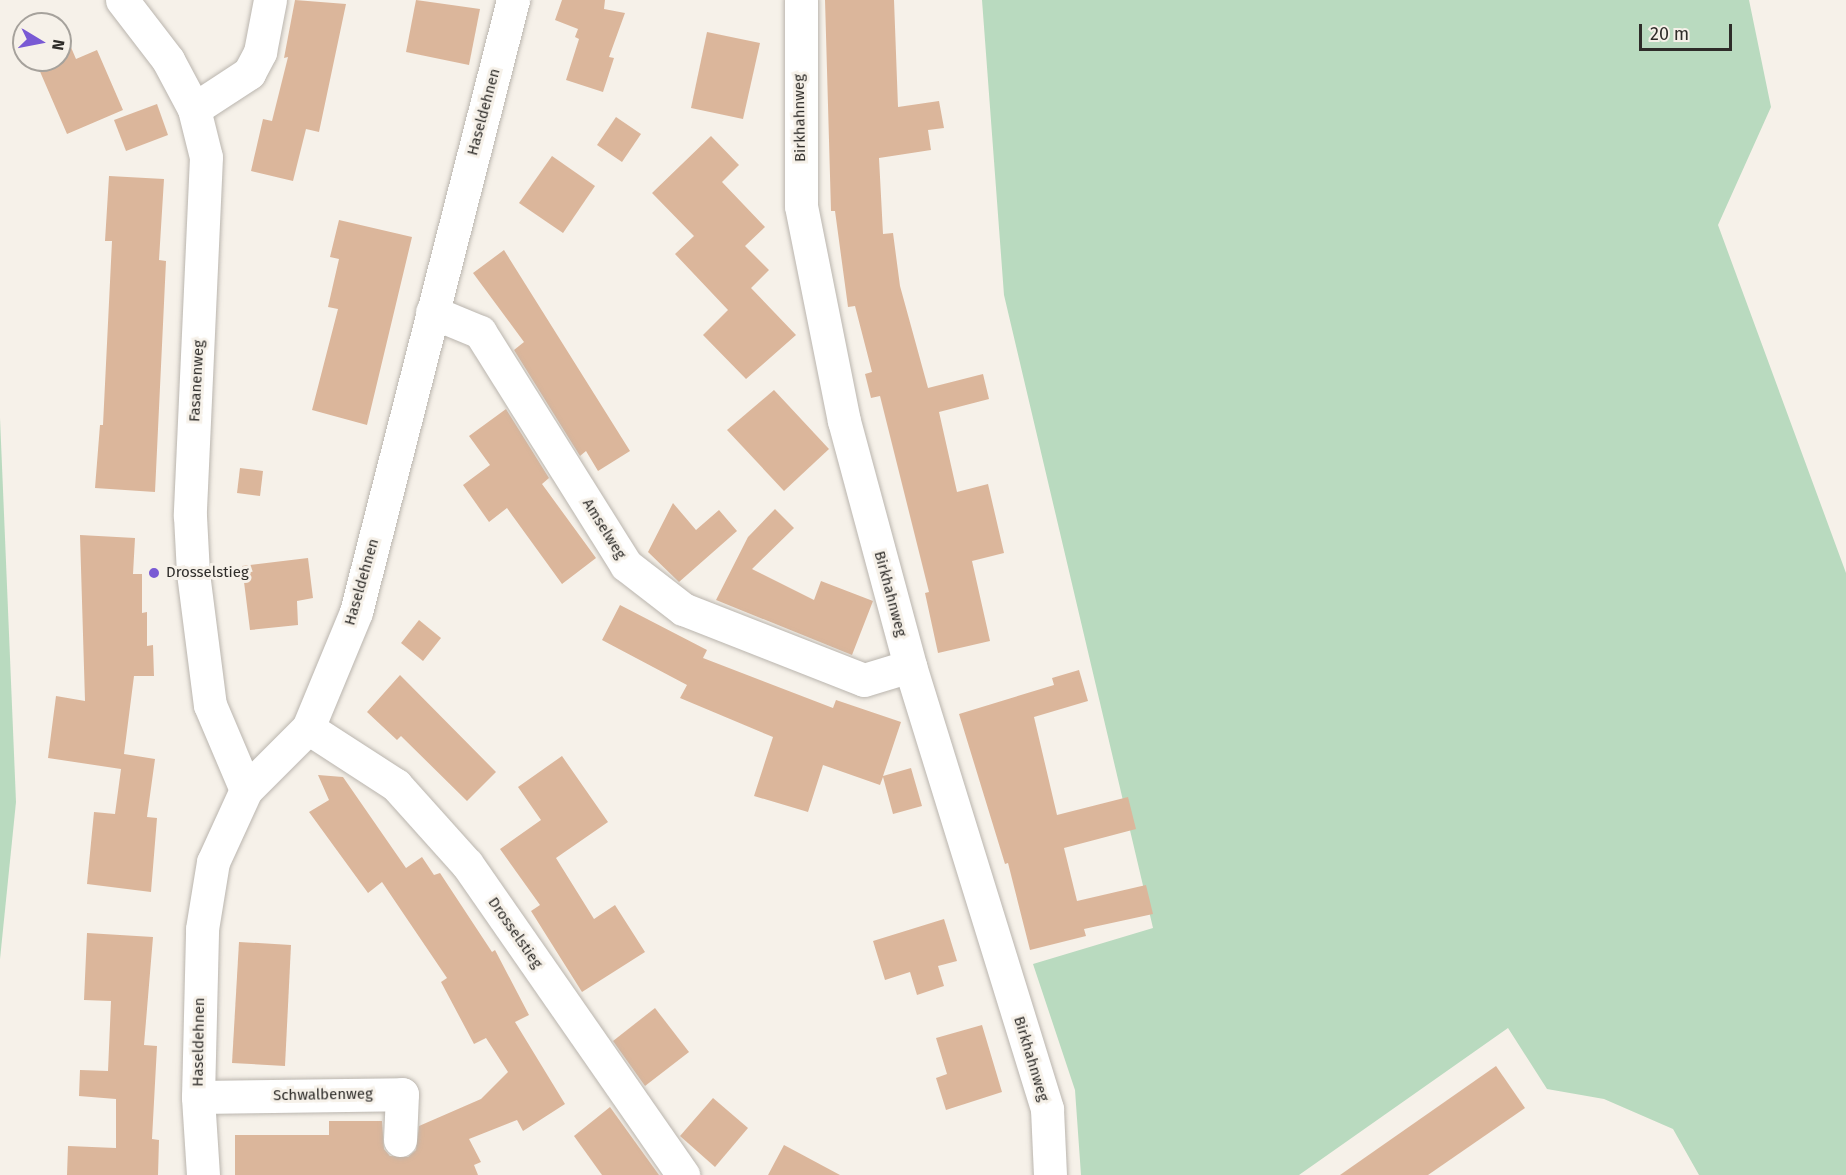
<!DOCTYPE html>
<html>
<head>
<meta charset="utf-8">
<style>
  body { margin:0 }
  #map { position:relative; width:1846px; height:1175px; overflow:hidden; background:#f6f1e9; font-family:"Fira Sans",sans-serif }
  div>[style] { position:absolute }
  .green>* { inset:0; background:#b9dabf }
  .building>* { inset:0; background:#dbb69b }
  .roads { filter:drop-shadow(0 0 2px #bab5ae) drop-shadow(0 0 2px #bab5ae) }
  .minor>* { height:33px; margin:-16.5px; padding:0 16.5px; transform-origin:16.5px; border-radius:16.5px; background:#fff }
  .dots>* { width:16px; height:16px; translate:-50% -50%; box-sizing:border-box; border:3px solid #f6f1e9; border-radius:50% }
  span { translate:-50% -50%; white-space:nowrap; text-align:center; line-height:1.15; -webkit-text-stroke:6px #f6f1e9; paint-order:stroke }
  .street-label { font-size:15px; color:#2e2c29 }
  .poi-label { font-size:15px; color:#2e2c29 }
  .left { translate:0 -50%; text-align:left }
  .north { position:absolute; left:12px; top:12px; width:60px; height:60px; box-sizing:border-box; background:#f6f1e9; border:2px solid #a6a29c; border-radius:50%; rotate:100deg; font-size:16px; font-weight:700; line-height:24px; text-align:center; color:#2e2c29 }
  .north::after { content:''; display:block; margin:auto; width:21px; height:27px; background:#795ad4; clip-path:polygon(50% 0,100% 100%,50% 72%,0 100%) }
  .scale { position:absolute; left:1639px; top:24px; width:93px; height:27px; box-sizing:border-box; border:3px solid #2e2c29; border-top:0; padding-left:8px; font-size:18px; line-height:21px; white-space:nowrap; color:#2e2c29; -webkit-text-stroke:4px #f6f1e9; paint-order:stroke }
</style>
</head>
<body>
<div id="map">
  <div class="green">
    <i style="clip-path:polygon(982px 0,1749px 0,1771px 107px,1718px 225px,1846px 573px,1846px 1175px,1699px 1175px,1673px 1129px,1604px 1099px,1547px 1089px,1508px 1028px,1299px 1175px,1081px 1175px,1075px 1090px,1033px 964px,1153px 928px,1004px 295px)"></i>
    <i style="clip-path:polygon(0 418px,16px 802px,0 959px)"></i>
  </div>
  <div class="building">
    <i style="clip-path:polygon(295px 0,346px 4px,319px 132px,306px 129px,293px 181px,251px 171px,263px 119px,272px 121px,288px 57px,284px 58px)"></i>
    <i style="clip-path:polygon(416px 0,480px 9px,469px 65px,406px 52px)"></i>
    <i style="clip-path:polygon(562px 0,605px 0,604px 9px,625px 13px,609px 57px,614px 58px,603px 92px,566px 80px,579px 39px,575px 37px,578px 29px,555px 20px)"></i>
    <i style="clip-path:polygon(825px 0,894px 0,898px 107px,939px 101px,944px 128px,928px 130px,931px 150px,879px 158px,883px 234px,893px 233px,900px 286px,928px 388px,983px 374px,989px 399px,939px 412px,957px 492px,988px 484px,1004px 553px,972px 561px,990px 641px,938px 653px,925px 593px,929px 592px,880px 396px,871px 398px,865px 374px,872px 372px,855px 306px,848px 307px,835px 211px,831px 211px)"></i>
    <i style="clip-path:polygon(58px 17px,76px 59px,97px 50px,123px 110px,67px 134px,35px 60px,60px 60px,60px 24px,40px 24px)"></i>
    <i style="clip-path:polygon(707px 32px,760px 43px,743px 119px,691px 108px)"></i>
    <i style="clip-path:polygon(157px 104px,168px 135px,126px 151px,114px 120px)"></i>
    <i style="clip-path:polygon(616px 117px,641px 134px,622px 162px,597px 145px)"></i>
    <i style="clip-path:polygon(711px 136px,739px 165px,722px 182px,765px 227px,745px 246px,769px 270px,751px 288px,796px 335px,746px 379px,703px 335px,728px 310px,675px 254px,694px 236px,652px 193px)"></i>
    <i style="clip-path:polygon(552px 156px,595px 186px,563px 233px,519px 203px)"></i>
    <i style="clip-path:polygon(109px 176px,164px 179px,159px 260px,166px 261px,155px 492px,95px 488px,100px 425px,103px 425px,112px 241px,105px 241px)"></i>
    <i style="clip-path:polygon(339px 220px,412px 237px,367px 425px,312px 410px,338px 309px,328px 307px,339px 259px,330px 257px)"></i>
    <i style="clip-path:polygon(504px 250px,630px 451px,598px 471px,586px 451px,580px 456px,514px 350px,524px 342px,473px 273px)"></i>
    <i style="clip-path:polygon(774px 390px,829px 449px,784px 491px,727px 430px)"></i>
    <i style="clip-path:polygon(506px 409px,549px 478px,542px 484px,596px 558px,562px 584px,507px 508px,489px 522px,463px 485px,490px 465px,469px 436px)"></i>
    <i style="clip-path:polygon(240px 468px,263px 471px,260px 496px,237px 493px)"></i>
    <i style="clip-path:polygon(673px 503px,696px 530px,719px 510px,737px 531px,679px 582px,648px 552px)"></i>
    <i style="clip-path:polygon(775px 509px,794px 528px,752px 569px,814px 600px,821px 581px,873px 601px,852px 655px,716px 600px,748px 537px)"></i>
    <i style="clip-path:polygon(80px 535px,135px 538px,133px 574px,142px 574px,142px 613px,147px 612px,147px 646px,153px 645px,154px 676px,134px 676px,124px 754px,155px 759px,147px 817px,157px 818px,151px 892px,87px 884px,94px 812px,115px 814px,121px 769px,48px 758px,56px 696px,85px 701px)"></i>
    <i style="clip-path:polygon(308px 558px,313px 598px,297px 601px,298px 625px,250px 630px,242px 566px)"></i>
    <i style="clip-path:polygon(620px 605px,707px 650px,703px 658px,833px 708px,836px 700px,901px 722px,883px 776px,911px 768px,922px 806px,893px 814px,883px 777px,880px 785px,823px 765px,808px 812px,754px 796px,773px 737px,680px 698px,687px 685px,602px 640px)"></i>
    <i style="clip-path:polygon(419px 620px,441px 638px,423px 661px,401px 643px)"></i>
    <i style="clip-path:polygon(1079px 670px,1088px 701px,1034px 717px,1057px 815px,1128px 797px,1136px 829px,1064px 848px,1077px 901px,1146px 885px,1153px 914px,1084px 929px,1086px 936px,1030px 950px,1008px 863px,1005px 864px,959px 714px,1054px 685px,1052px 678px)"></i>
    <i style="clip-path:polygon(400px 675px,496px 772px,467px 801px,401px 736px,397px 740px,367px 712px)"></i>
    <i style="clip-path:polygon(562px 756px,608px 822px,556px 858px,594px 919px,615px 905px,645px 952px,582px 992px,531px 911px,540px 905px,500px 849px,541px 820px,518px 787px)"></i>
    <i style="clip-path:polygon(318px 775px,343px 777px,406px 868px,422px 857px,434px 875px,440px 873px,492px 952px,495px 950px,529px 1015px,515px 1022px,565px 1104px,523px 1131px,517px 1120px,469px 1139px,481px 1162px,474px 1165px,478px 1175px,235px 1175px,235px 1135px,329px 1135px,329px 1121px,382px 1121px,384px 1149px,390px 1156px,408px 1157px,416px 1150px,419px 1126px,481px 1099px,508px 1072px,486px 1038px,474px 1044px,441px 982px,447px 978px,382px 882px,368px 893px,309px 812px,329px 800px)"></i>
    <i style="clip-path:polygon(944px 919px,957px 961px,938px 966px,944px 986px,917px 995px,910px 972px,885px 980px,873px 941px)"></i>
    <i style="clip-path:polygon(87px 933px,153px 937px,144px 1045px,157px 1046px,152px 1139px,159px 1140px,158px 1175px,67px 1175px,68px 1146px,116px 1148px,116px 1099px,79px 1096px,80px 1070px,108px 1071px,111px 1001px,84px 1000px)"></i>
    <i style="clip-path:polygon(239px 942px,291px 945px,285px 1066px,232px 1063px)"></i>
    <i style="clip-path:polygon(655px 1008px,689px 1052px,645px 1086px,613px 1041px)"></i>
    <i style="clip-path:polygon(982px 1025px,1002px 1092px,946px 1110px,936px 1078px,947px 1074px,936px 1038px)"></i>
    <i style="clip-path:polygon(1496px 1066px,1525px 1108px,1428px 1175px,1340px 1175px)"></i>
    <i style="clip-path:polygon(713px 1098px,748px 1128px,715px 1167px,680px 1136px)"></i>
    <i style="clip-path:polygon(610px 1107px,659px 1175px,602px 1175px,574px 1136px)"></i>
    <i style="clip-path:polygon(784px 1145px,840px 1175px,768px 1175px)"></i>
  </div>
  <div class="roads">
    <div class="minor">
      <i style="left:122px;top:0;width:76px;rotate:52.5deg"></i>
      <i style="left:168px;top:60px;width:55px;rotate:62deg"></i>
      <i style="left:194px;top:109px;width:49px;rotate:76deg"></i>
      <i style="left:206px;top:157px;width:359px;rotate:92.6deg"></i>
      <i style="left:190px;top:516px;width:57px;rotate:87deg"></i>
      <i style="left:193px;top:573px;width:133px;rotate:82.7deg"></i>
      <i style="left:210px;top:705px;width:92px;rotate:67deg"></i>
      <i style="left:801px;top:0;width:206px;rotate:90deg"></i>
      <i style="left:801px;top:206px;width:219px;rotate:78.7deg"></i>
      <i style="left:844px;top:421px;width:254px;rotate:74.9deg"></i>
      <i style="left:910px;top:666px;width:464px;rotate:72.8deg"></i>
      <i style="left:1047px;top:1109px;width:66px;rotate:87.4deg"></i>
      <i style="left:194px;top:109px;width:66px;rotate:-33.2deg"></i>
      <i style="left:249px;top:73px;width:24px;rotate:-62deg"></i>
      <i style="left:260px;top:52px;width:53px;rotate:-79.1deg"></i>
      <i style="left:432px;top:312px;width:52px;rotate:22.6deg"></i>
      <i style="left:480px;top:332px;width:275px;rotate:57.9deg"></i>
      <i style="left:626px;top:565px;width:72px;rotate:37.7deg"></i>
      <i style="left:683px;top:609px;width:194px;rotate:21.4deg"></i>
      <i style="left:864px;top:680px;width:48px;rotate:-16.9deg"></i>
      <i style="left:308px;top:728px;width:105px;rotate:32.9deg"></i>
      <i style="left:396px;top:785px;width:106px;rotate:48.1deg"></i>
      <i style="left:467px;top:864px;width:379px;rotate:55.2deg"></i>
      <i style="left:198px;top:1097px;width:204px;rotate:-0.8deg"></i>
      <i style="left:402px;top:1094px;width:46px;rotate:92.5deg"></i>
      <i style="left:203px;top:1175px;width:78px;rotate:-93.7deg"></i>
      <i style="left:198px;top:1097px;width:168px;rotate:-88.6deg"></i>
      <i style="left:202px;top:929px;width:68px;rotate:-80.7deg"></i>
      <i style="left:213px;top:862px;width:79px;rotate:-65.4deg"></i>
      <i style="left:246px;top:790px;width:88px;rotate:-45deg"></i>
      <i style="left:308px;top:728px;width:126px;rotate:-67.5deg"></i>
      <i style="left:356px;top:612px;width:632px;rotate:-75.61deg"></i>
    </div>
  </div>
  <div class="dots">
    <i style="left:154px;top:573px;background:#795ad4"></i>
  </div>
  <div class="street-label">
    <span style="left:484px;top:112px;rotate:-75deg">Haseldehnen</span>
    <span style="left:800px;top:118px;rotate:-91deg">Birkhahnweg</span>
    <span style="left:197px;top:381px;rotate:-87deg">Fasanenweg</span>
    <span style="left:604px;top:529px;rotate:58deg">Amselweg</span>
    <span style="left:362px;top:582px;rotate:-74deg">Haseldehnen</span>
    <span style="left:890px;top:594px;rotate:75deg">Birkhahnweg</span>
    <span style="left:515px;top:933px;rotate:55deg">Drosselstieg</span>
    <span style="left:199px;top:1042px;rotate:-89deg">Haseldehnen</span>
    <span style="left:1031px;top:1059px;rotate:73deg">Birkhahnweg</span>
    <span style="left:323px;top:1095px;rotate:-1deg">Schwalbenweg</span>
  </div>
  <div class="poi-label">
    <span class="left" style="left:166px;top:573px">Drosselstieg</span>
  </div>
  <div class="north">N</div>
  <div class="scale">20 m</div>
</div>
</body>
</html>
